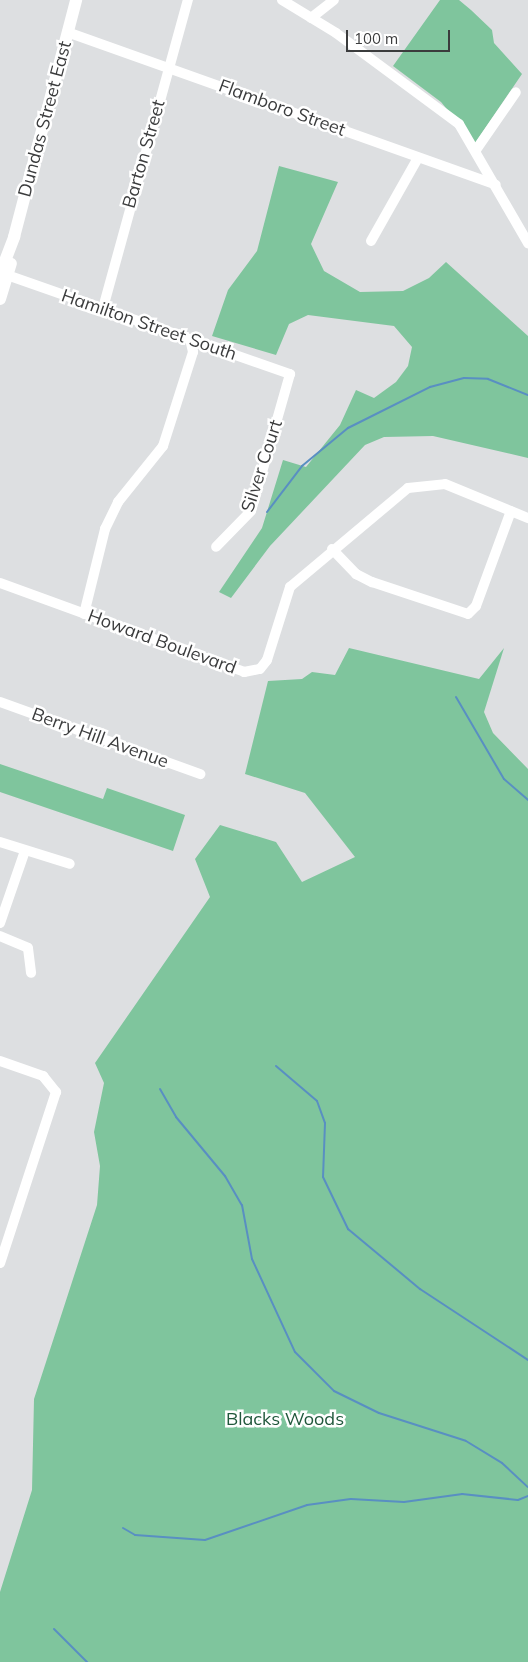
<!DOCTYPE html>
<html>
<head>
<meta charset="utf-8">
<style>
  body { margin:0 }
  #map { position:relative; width:528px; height:1662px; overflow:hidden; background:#dddfe1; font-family:Mulish,sans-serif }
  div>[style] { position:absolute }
  .green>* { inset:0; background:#7fc59d }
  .stream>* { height:2px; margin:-1px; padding:0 1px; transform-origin:1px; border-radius:1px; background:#598fc2 }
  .minor>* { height:10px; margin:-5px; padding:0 5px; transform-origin:5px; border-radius:5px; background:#fff }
  .major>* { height:12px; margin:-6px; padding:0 6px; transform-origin:6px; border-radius:6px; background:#fff }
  span { translate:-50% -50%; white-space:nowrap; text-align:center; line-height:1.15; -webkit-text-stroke:5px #fff; paint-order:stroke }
  .street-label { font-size:18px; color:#3b3c3d }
  .park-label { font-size:18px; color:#21583c }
  .scale { position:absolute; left:346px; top:30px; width:104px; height:22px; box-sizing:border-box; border:2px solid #3b3c3d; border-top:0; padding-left:6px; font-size:15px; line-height:18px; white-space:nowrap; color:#3b3c3d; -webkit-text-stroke:4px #fff; paint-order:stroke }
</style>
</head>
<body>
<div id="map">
  <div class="green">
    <i style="clip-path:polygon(440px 0,459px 0,471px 10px,492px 30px,494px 43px,522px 74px,475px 143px,441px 102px,393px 66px)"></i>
    <i style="clip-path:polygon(279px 166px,338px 182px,311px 244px,324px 271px,360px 292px,403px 291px,429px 278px,446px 262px,528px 336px,528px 458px,433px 436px,384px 437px,365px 445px,270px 546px,231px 598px,219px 592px,262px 528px,283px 460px,306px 467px,340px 425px,356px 390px,374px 398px,396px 382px,408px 366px,412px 347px,394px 326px,308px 315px,289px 324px,276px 355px,212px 336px,228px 290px,257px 251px)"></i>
    <i style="clip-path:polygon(349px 648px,479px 679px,504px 648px,484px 712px,493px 733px,528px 769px,528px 1662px,0 1662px,0 1592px,32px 1490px,34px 1399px,97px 1205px,100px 1166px,94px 1132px,104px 1083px,95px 1063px,210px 897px,195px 859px,220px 825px,276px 842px,302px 882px,355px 857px,305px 793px,245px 774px,268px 681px,302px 679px,312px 672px,335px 675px)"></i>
    <i style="clip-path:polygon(0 764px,103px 799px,107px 788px,185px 815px,173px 851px,0 792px)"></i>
  </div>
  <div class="stream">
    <i style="left:267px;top:512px;width:58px;rotate:-52.7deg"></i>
    <i style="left:302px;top:466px;width:60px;rotate:-39.6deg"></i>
    <i style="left:348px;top:428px;width:92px;rotate:-26.6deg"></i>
    <i style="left:430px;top:387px;width:35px;rotate:-15deg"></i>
    <i style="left:464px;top:378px;width:24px;rotate:2deg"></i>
    <i style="left:488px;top:379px;width:43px;rotate:21.8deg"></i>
    <i style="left:456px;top:697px;width:95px;rotate:59.7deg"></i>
    <i style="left:504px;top:779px;width:32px;rotate:41deg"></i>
    <i style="left:276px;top:1066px;width:54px;rotate:40.5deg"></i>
    <i style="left:317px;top:1101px;width:23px;rotate:70deg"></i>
    <i style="left:325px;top:1123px;width:54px;rotate:92.1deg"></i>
    <i style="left:323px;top:1177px;width:58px;rotate:64.3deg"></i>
    <i style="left:348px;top:1229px;width:94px;rotate:39.8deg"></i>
    <i style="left:420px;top:1289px;width:129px;rotate:33.3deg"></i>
    <i style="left:160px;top:1089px;width:32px;rotate:60deg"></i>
    <i style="left:176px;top:1117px;width:77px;rotate:50.3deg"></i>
    <i style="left:225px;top:1176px;width:34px;rotate:60deg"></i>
    <i style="left:242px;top:1205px;width:55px;rotate:79.5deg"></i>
    <i style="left:252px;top:1259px;width:102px;rotate:65.2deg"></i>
    <i style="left:295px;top:1352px;width:55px;rotate:45deg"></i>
    <i style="left:334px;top:1391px;width:50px;rotate:26.1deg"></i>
    <i style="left:379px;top:1413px;width:91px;rotate:17.8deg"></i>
    <i style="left:466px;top:1441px;width:42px;rotate:31.4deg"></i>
    <i style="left:502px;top:1463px;width:35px;rotate:43deg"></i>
    <i style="left:123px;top:1528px;width:14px;rotate:30deg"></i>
    <i style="left:135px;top:1535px;width:70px;rotate:4.1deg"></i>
    <i style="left:205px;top:1540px;width:108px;rotate:-18.9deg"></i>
    <i style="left:307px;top:1505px;width:44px;rotate:-7.8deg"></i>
    <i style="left:351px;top:1499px;width:53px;rotate:3.2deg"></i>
    <i style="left:404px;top:1502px;width:59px;rotate:-7.9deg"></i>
    <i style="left:462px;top:1494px;width:56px;rotate:6.1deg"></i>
    <i style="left:518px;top:1500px;width:11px;rotate:-22deg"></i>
    <i style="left:54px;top:1629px;width:47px;rotate:45deg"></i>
  </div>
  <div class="minor">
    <i style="left:282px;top:0;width:63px;rotate:31.4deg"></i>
    <i style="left:336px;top:33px;width:153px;rotate:36.5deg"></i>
    <i style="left:459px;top:124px;width:138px;rotate:59.9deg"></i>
    <i style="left:311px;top:18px;width:29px;rotate:-38deg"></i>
    <i style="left:67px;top:32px;width:455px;rotate:19.6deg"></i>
    <i style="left:476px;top:150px;width:70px;rotate:-55.4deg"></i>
    <i style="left:371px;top:241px;width:95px;rotate:-60.5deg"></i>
    <i style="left:7px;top:275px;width:300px;rotate:19.3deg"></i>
    <i style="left:290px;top:374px;width:142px;rotate:105.9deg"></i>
    <i style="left:251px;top:511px;width:50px;rotate:134.2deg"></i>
    <i style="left:103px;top:308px;width:320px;rotate:-74.6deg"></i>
    <i style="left:332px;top:549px;width:35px;rotate:46deg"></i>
    <i style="left:356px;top:574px;width:18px;rotate:27deg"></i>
    <i style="left:372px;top:582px;width:101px;rotate:18.4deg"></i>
    <i style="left:468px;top:614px;width:11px;rotate:-45deg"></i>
    <i style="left:476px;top:606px;width:101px;rotate:-69.8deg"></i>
    <i style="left:0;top:583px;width:260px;rotate:20deg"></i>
    <i style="left:244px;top:672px;width:16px;rotate:-11deg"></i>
    <i style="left:260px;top:669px;width:11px;rotate:-52deg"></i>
    <i style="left:267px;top:660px;width:77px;rotate:-72.5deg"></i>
    <i style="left:290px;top:587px;width:154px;rotate:-40deg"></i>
    <i style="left:408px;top:488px;width:37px;rotate:-6deg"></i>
    <i style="left:445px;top:484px;width:90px;rotate:22.3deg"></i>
    <i style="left:84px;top:614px;width:88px;rotate:-76.1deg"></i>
    <i style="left:105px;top:529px;width:30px;rotate:-64deg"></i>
    <i style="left:118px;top:502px;width:72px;rotate:-51.2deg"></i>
    <i style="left:163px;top:446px;width:99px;rotate:-72.3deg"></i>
    <i style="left:193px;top:352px;width:9px;rotate:-103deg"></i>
    <i style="left:0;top:702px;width:213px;rotate:19.8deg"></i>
    <i style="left:0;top:842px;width:73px;rotate:17.4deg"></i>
    <i style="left:0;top:923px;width:76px;rotate:-70.9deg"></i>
    <i style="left:0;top:936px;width:30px;rotate:23deg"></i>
    <i style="left:28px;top:948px;width:25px;rotate:83deg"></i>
    <i style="left:0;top:1061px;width:46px;rotate:19.2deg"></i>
    <i style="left:43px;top:1076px;width:21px;rotate:51deg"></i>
    <i style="left:56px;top:1092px;width:180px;rotate:108.1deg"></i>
  </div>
  <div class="major">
    <i style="left:0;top:274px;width:40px;rotate:-69deg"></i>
    <i style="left:14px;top:237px;width:245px;rotate:-75.3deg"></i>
    <i style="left:0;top:299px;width:37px;rotate:-73deg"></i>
  </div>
  <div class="street-label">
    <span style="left:282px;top:108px;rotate:20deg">Flamboro Street</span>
    <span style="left:45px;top:119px;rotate:-75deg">Dundas Street East</span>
    <span style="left:144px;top:154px;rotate:-74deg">Barton Street</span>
    <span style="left:149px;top:325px;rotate:19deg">Hamilton Street South</span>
    <span style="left:262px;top:466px;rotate:-72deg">Silver Court</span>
    <span style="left:162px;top:642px;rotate:20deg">Howard Boulevard</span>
    <span style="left:100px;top:738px;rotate:20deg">Berry Hill Avenue</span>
  </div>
  <div class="park-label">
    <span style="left:285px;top:1419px">Blacks Woods</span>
  </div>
  <div class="scale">100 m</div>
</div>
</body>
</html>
